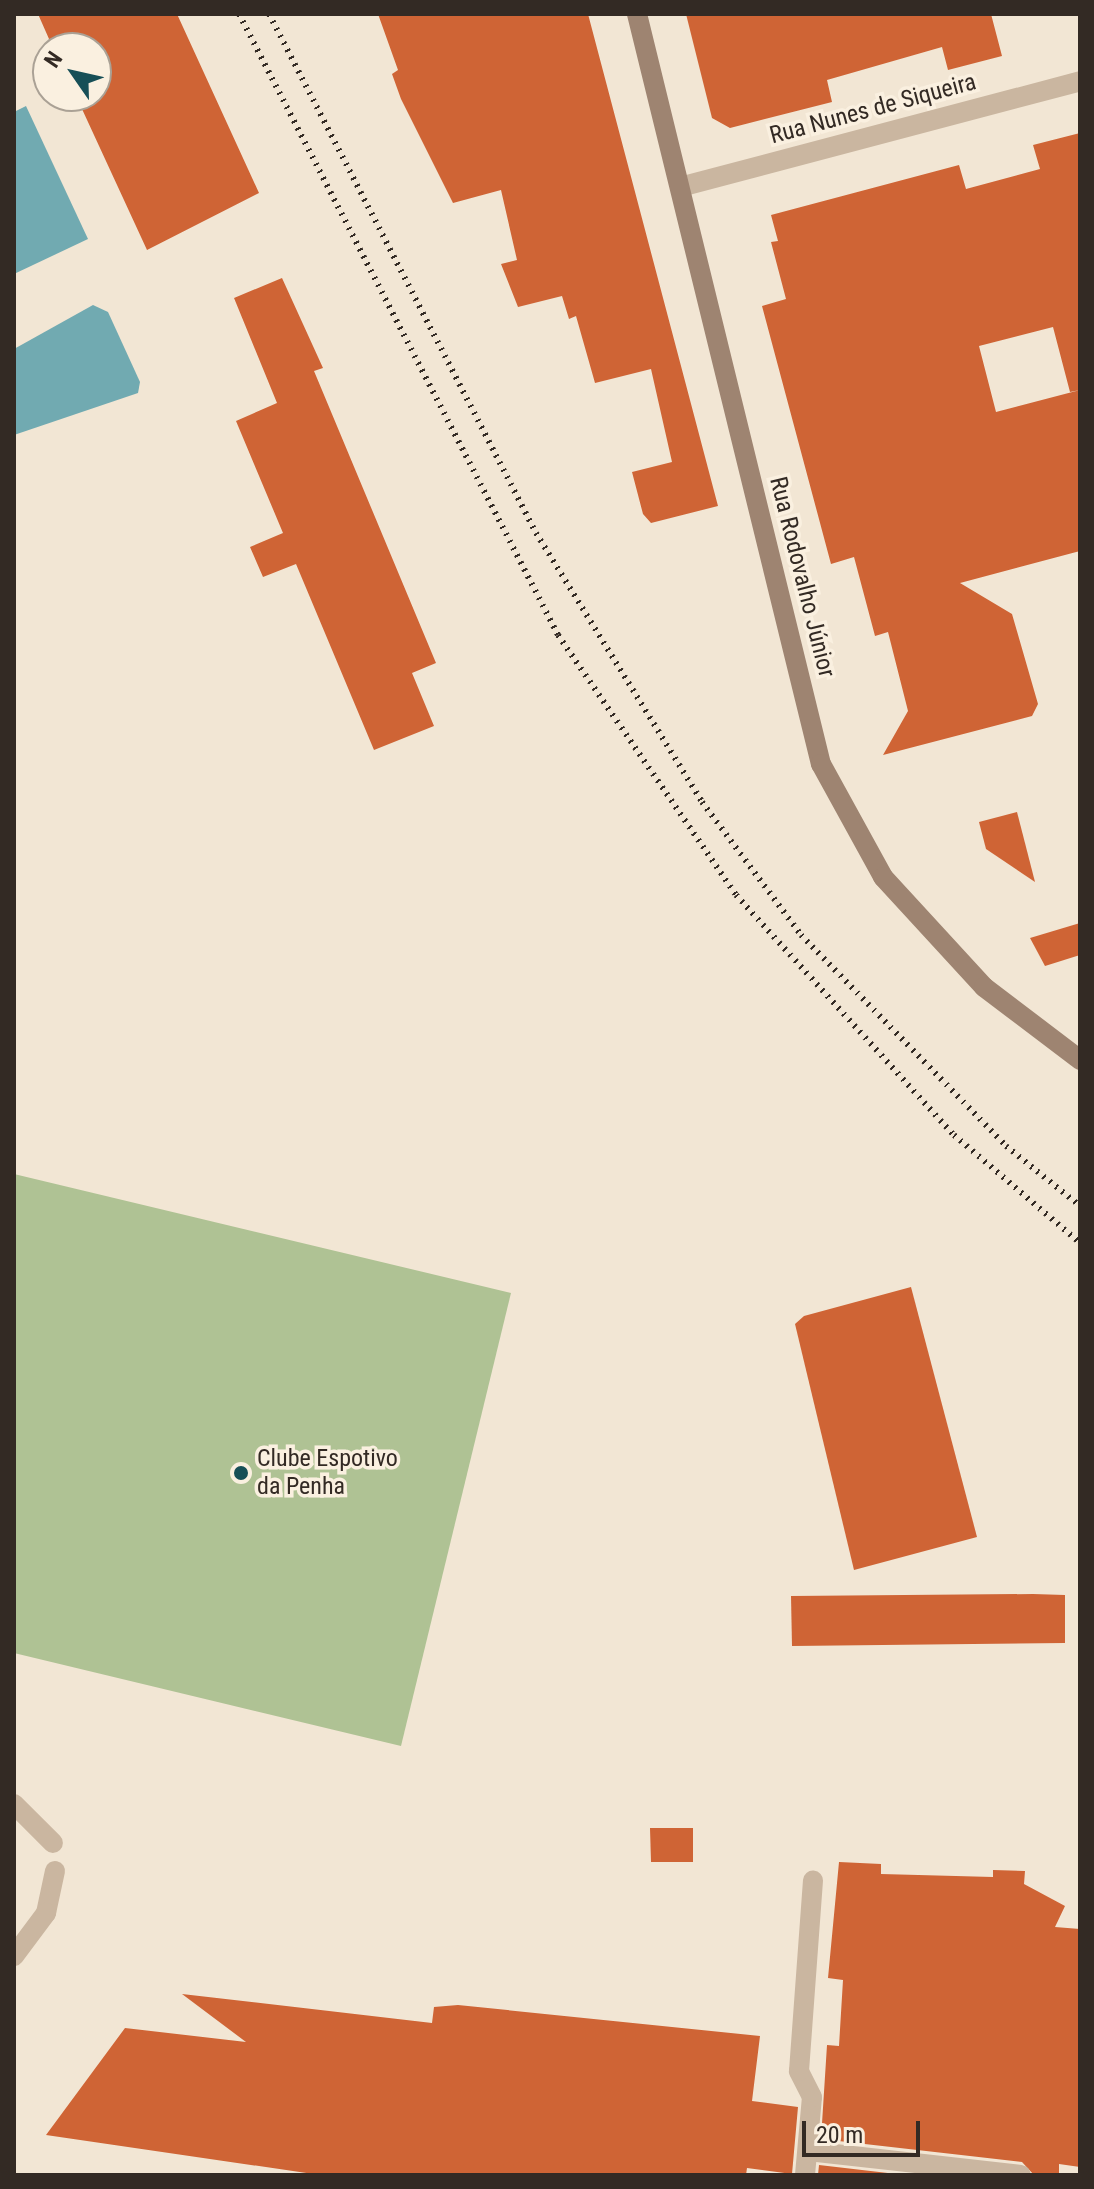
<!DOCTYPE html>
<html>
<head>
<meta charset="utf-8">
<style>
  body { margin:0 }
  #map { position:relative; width:1094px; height:2189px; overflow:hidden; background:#f2e6d4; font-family:"Roboto Condensed",sans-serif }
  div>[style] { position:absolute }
  .green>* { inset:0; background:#afc294 }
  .water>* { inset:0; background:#71aab1 }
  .building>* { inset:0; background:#cf6435 }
  .lane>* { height:20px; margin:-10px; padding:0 10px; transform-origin:10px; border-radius:10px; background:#cab6a0 }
  .street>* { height:20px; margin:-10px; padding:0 10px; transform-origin:10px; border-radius:10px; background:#cab6a0 }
  .secondary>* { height:20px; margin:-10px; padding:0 10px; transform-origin:10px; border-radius:10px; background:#9e8471 }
  .rail>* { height:6px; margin-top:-3px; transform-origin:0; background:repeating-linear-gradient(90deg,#332a24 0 2px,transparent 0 8px) }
  .dots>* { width:22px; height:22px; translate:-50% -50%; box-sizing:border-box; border:4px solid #faf0e0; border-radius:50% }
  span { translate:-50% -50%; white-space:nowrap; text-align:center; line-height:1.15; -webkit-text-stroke:7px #faf0e0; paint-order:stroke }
  .street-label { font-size:24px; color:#332a24 }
  .poi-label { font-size:24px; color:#332a24 }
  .left { translate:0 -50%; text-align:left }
  .frame { position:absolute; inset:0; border:16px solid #332a24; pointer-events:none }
  .north { position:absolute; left:32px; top:32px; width:80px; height:80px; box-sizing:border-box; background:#faf0e0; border:2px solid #aaa195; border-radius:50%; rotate:304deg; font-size:22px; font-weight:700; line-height:32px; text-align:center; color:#332a24 }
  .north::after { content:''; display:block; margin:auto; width:28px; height:36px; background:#174f57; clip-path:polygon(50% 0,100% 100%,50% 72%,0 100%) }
  .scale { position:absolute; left:802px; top:2121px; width:118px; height:36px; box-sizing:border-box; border:4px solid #332a24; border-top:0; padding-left:10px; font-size:24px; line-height:28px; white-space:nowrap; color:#332a24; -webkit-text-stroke:6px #faf0e0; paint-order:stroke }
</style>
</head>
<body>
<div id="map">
  <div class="green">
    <i style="clip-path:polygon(14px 1174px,511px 1293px,401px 1746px,14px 1653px)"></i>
  </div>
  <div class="water">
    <i style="clip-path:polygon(26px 106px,88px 239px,14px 274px,14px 112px)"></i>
    <i style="clip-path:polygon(93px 305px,108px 312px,140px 382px,138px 393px,14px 435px,14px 349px)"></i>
  </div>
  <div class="building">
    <i style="clip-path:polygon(38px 14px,177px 14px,259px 193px,147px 250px,76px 96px,96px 96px,96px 48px,53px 48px)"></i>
    <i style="clip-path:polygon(378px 14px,588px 14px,718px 506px,651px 523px,643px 514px,632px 472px,672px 462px,651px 369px,595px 383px,576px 316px,569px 319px,562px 296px,518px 307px,501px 264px,517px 260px,501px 190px,453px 203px,401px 99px,392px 74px,398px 70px)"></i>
    <i style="clip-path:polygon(686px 14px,991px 14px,1002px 56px,948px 70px,942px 47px,827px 80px,832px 102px,730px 128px,712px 118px)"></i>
    <i style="clip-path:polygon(1080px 133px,1080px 390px,1070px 392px,1053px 327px,979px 346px,996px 412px,1080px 390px,1080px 551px,960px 583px,1012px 614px,1038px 704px,1032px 716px,883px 755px,908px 711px,888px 632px,875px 636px,854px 557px,831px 564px,762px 306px,786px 299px,771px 242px,778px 241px,771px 215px,959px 165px,966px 189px,1040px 169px,1033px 145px)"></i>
    <i style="clip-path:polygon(282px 278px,323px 368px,314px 371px,436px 663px,412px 673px,434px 726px,374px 750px,296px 564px,263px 577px,250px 547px,283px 533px,236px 421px,277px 403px,234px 298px)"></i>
    <i style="clip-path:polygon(1017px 812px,1035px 882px,986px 849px,979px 822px)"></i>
    <i style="clip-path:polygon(1080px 923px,1080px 955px,1045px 966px,1030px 938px)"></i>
    <i style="clip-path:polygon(911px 1287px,977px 1537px,854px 1570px,795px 1324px,804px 1316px)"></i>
    <i style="clip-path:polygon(1033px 1594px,1065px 1595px,1065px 1643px,792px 1646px,791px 1596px)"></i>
    <i style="clip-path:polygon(650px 1828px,693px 1828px,693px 1862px,651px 1862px)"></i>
    <i style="clip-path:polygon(839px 1862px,881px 1864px,881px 1874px,993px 1877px,993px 1870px,1025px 1871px,1024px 1884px,1065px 1906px,1055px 1927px,1080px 1929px,1080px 2167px,1059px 2164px,1059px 2175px,1034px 2175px,1022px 2162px,821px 2139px,827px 2045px,839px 2046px,843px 1980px,828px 1978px)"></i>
    <i style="clip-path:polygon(182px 1994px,432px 2023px,434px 2007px,458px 2005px,760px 2036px,752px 2101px,798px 2107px,792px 2174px,747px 2168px,746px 2175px,320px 2175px,46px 2135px,125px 2028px,246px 2042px)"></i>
    <i style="clip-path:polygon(819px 2165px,905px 2175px,818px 2175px)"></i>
  </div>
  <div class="lane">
    <i style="left:14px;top:1804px;width:55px;rotate:45deg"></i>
    <i style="left:46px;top:1913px;width:43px;rotate:-77.9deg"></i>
  </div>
  <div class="street">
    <i style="left:680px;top:187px;width:414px;rotate:-14.8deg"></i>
    <i style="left:14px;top:1956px;width:54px;rotate:-53.3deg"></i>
    <i style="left:808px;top:2151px;width:214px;rotate:6.4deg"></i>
    <i style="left:805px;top:2175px;width:78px;rotate:-84.9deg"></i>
    <i style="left:812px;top:2097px;width:29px;rotate:-117deg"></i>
    <i style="left:799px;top:2071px;width:191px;rotate:-85.8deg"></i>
  </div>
  <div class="secondary">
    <i style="left:637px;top:14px;width:772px;rotate:76.22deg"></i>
    <i style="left:821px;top:764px;width:129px;rotate:61.2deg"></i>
    <i style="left:883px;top:877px;width:149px;rotate:47.4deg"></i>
    <i style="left:984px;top:987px;width:121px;rotate:37.2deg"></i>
  </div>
  <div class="rail">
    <i style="left:239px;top:14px;width:698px;rotate:62.81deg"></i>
    <i style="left:558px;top:635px;width:315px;rotate:55.6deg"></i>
    <i style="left:736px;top:895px;width:324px;rotate:47.8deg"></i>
    <i style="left:954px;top:1135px;width:166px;rotate:40.6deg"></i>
    <i style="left:269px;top:14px;width:584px;rotate:62.78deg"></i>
    <i style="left:536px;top:533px;width:316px;rotate:58.3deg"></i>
    <i style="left:702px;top:802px;width:166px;rotate:53.3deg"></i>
    <i style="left:801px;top:935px;width:294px;rotate:45.8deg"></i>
    <i style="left:1006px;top:1146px;width:95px;rotate:39deg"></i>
  </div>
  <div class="dots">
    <i style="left:241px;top:1473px;background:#174f57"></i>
  </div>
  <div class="street-label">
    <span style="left:873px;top:109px;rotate:-15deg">Rua Nunes de Siqueira</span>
    <span style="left:802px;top:577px;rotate:76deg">Rua Rodovalho Júnior</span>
  </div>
  <div class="poi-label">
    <span class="left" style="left:257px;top:1473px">Clube Espotivo<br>da Penha</span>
  </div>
  <div class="frame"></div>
  <div class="north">N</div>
  <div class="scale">20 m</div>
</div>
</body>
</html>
